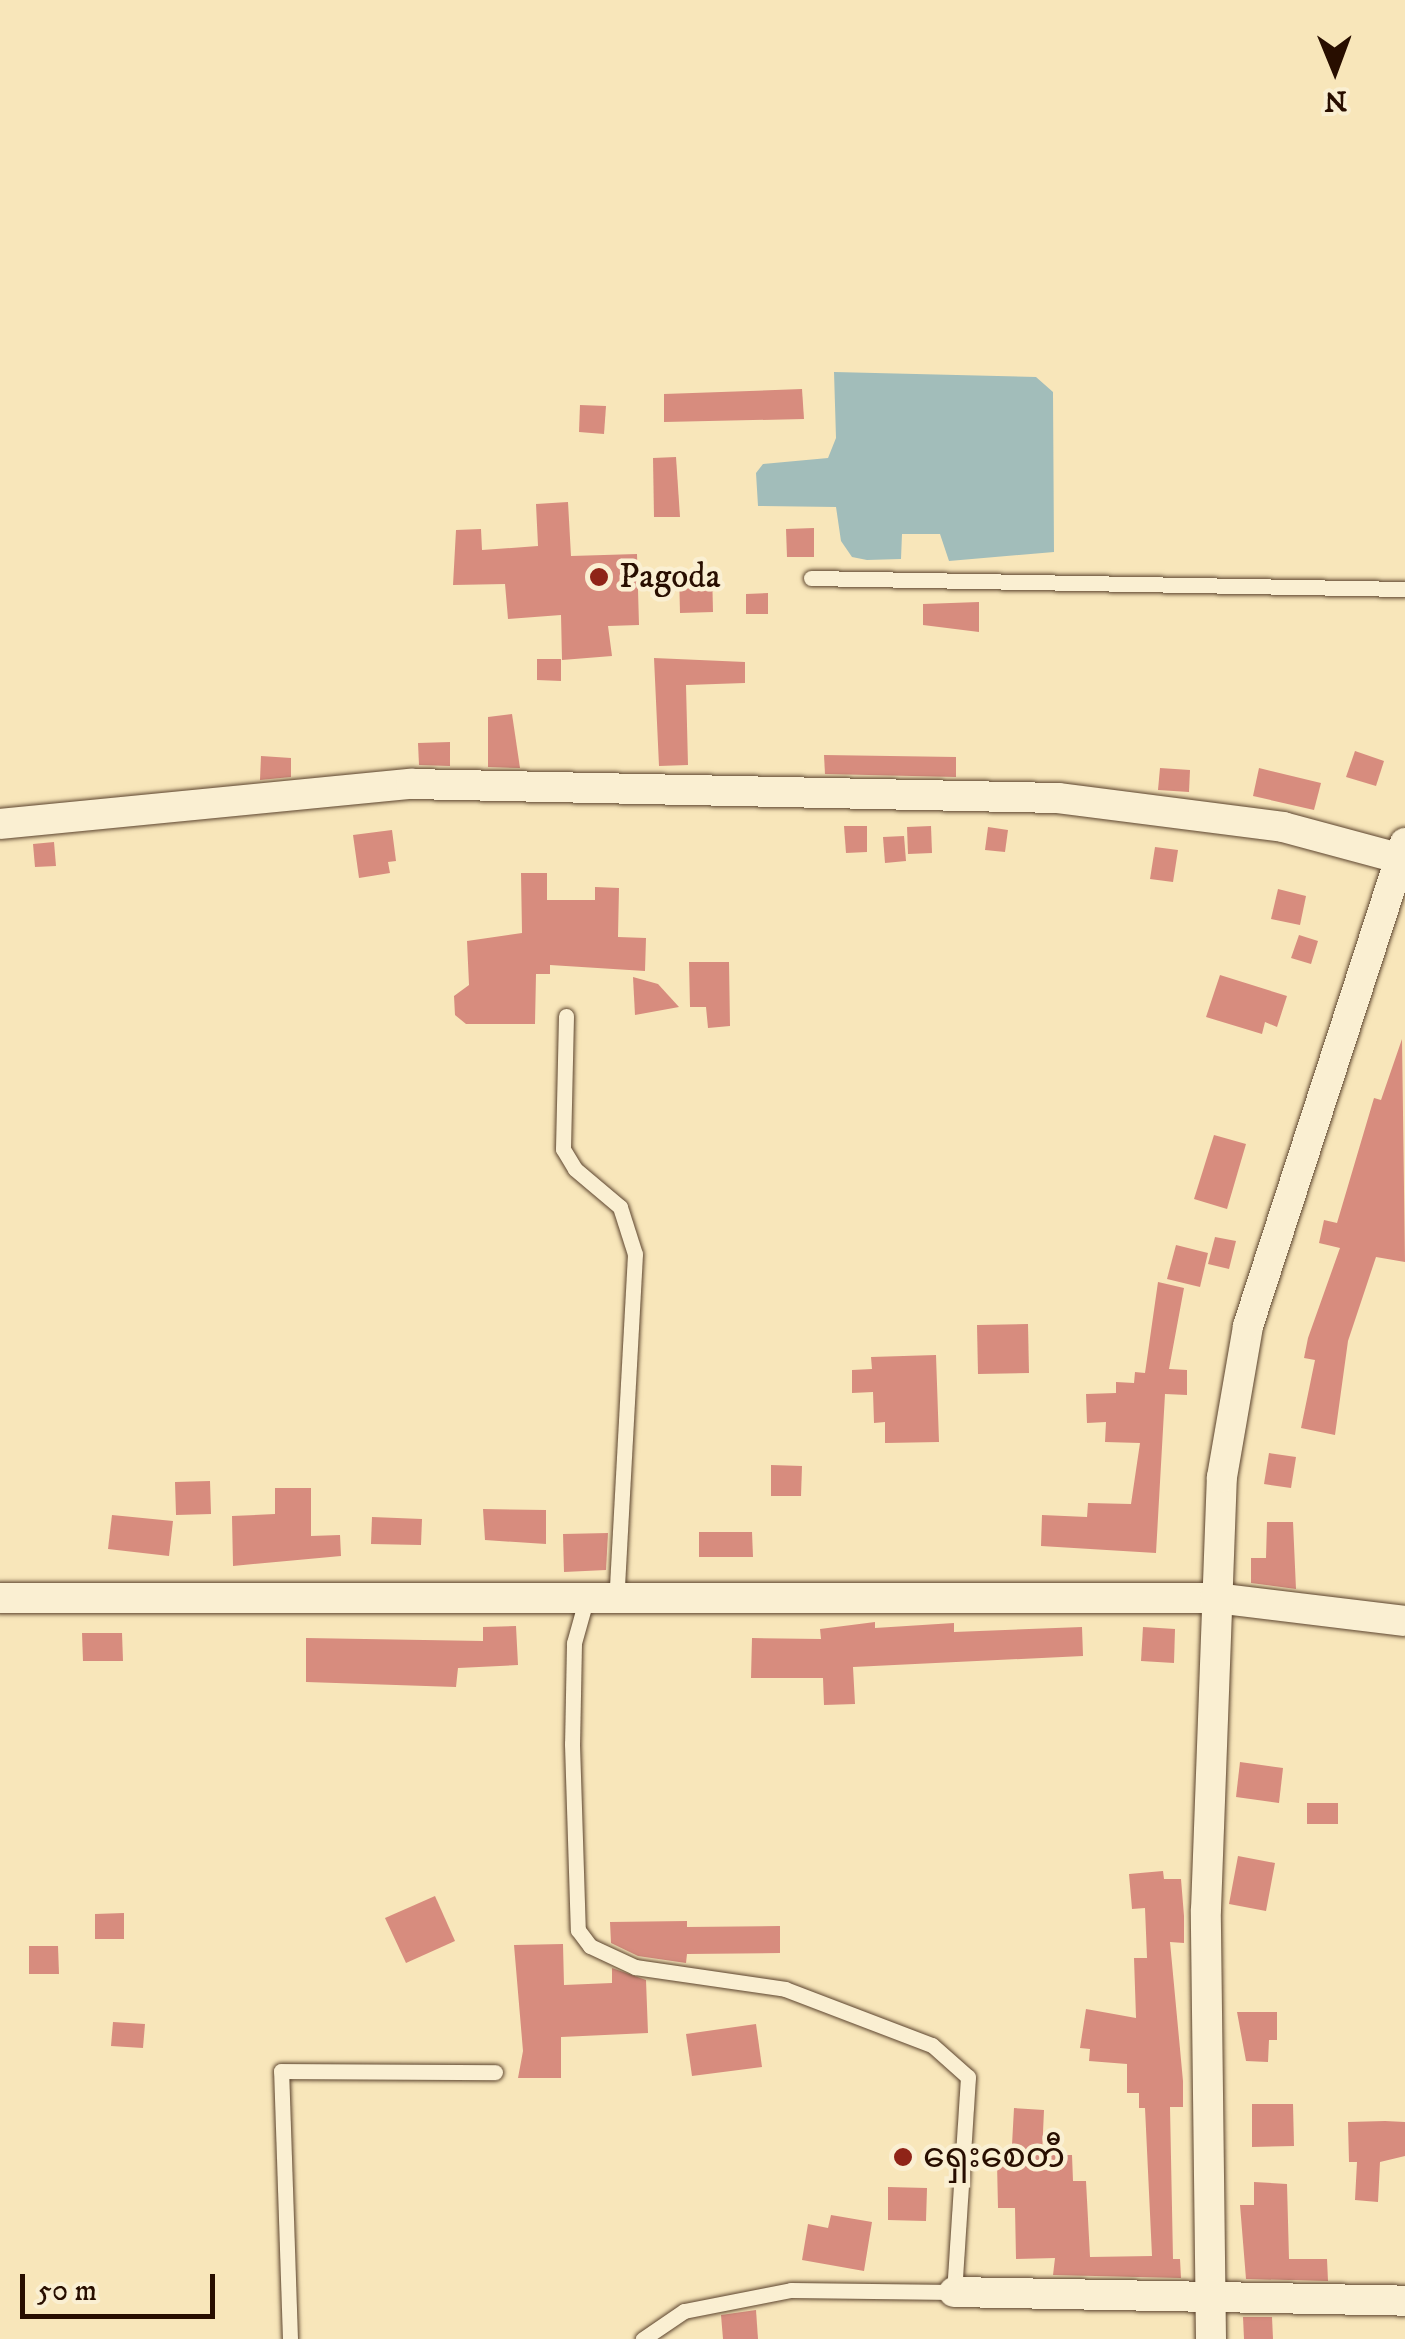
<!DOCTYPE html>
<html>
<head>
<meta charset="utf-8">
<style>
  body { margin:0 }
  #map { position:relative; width:1405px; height:2339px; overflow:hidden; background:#f8e6ba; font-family:"IM FELL DW Pica","Noto Sans Myanmar",serif }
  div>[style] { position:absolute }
  .water>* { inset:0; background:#a2bdba }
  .building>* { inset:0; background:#d78c7e }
  .roads { filter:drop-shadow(0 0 2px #5c442e) drop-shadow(0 0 2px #5c442e) }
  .service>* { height:15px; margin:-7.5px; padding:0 7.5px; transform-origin:7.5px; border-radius:7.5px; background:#faefd2 }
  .minor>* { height:30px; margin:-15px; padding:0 15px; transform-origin:15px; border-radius:15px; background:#faefd2 }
  .dots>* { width:28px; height:28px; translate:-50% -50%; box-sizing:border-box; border:5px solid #faefd2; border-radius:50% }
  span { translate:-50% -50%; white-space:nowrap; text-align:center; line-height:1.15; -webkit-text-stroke:9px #faefd2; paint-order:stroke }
  .poi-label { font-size:35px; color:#280e00 }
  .left { translate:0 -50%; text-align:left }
  .north { position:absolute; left:1285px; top:20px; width:100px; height:100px; -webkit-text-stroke:8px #faefd2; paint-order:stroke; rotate:179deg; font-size:28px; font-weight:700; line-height:40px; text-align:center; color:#280e00 }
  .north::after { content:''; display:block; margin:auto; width:35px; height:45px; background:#280e00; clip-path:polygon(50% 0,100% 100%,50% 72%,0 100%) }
  .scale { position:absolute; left:20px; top:2274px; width:195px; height:45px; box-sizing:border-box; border:5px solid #280e00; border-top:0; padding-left:12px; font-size:30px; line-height:35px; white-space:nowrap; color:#280e00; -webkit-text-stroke:8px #faefd2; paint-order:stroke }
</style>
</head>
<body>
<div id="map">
  <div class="water">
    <i style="clip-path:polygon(834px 372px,1036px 377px,1053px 392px,1054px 552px,949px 561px,940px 534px,902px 534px,901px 559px,867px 560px,852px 557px,841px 541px,836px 507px,758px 506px,756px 473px,763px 464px,828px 458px,836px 438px)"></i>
  </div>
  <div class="building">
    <i style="clip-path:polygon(802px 389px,804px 419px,664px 422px,664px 394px)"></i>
    <i style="clip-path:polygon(580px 405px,606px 406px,604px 434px,579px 432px)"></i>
    <i style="clip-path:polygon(676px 457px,680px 517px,654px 517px,653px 458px)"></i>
    <i style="clip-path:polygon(568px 502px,571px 556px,637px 554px,639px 625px,608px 626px,612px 656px,562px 660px,561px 615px,508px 619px,505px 584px,453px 585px,456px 530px,481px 529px,482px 550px,538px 546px,536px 504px)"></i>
    <i style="clip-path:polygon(814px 528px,814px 557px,787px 557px,786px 529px)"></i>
    <i style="clip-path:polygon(712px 570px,713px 612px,680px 613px,679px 572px)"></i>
    <i style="clip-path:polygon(768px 593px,768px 614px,746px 614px,746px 594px)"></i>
    <i style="clip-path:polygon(979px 602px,979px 632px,923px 625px,923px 604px)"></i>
    <i style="clip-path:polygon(654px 658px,745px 662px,745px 683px,686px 685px,688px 765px,659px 766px)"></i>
    <i style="clip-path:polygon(537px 659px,561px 659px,561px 681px,537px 680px)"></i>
    <i style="clip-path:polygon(512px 714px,520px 768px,488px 767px,488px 717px)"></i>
    <i style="clip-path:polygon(450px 742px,450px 766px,419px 765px,418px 743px)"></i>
    <i style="clip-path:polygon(1355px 751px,1384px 761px,1376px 786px,1346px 777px)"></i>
    <i style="clip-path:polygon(824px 755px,956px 757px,956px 777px,825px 774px)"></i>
    <i style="clip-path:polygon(261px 756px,291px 758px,291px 777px,260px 780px)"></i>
    <i style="clip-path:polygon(1160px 768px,1190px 770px,1189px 792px,1158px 790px)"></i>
    <i style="clip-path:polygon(1259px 768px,1321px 783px,1314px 810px,1253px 796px)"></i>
    <i style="clip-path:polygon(844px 826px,867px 826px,867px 852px,846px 853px)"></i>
    <i style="clip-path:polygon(931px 826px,932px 853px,908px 854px,907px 827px)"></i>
    <i style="clip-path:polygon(988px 827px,1008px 830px,1005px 852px,985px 850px)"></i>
    <i style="clip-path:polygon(392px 830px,396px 861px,388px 862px,390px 873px,359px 878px,353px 835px)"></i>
    <i style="clip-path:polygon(904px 836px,906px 861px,885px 863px,883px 837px)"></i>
    <i style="clip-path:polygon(54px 842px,56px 866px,35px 867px,33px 844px)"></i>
    <i style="clip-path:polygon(1155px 847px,1178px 850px,1173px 882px,1150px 879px)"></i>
    <i style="clip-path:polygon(521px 873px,547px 873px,547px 900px,595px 900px,595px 887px,619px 888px,618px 937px,646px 938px,645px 971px,550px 965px,550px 974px,536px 974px,535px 1024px,466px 1024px,455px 1015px,454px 996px,469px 985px,467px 941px,522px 933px)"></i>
    <i style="clip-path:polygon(1278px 889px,1306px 896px,1300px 925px,1271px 919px)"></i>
    <i style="clip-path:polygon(1299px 935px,1318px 941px,1311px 964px,1291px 958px)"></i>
    <i style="clip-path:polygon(689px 962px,729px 962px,730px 1026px,708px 1028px,706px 1007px,690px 1007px)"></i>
    <i style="clip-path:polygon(1220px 975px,1287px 996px,1277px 1027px,1265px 1022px,1262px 1034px,1206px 1017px)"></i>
    <i style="clip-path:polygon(633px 977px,658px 984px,679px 1007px,635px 1015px)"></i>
    <i style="clip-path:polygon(1402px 1039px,1405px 1262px,1376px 1257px,1348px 1341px,1335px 1435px,1301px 1428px,1315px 1360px,1304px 1358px,1308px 1338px,1340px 1248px,1319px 1243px,1324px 1220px,1337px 1223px,1374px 1098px,1381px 1100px)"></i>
    <i style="clip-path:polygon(1214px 1135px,1246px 1144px,1227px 1209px,1194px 1199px)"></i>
    <i style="clip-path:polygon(1215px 1237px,1236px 1241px,1229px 1269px,1208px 1264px)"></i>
    <i style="clip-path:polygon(1176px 1245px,1208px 1253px,1200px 1287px,1167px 1279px)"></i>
    <i style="clip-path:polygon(1158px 1282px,1184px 1288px,1169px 1369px,1187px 1370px,1187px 1395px,1165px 1394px,1156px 1553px,1041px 1546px,1042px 1515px,1087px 1517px,1088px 1503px,1131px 1504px,1140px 1443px,1105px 1442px,1106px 1422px,1087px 1423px,1086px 1394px,1116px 1393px,1116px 1382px,1134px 1383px,1135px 1372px,1145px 1373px)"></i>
    <i style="clip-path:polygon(1028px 1324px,1029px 1373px,978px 1374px,977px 1325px)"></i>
    <i style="clip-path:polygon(936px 1355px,939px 1442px,885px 1443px,885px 1422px,874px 1423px,873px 1392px,852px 1393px,852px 1370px,872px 1369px,871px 1357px)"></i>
    <i style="clip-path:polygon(1269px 1453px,1296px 1457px,1291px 1488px,1264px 1484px)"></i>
    <i style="clip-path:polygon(771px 1465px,802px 1466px,801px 1496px,771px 1496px)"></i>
    <i style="clip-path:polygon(210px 1481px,211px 1514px,176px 1515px,175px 1482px)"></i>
    <i style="clip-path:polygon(275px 1488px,311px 1488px,311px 1536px,340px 1535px,341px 1556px,233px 1566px,232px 1516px,275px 1514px)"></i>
    <i style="clip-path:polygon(483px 1509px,546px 1510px,546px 1544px,485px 1540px)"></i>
    <i style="clip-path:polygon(112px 1515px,173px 1521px,169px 1556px,108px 1549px)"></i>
    <i style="clip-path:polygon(372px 1517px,422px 1519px,421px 1545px,371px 1544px)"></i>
    <i style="clip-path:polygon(1267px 1522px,1293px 1522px,1296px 1589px,1251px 1583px,1251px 1558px,1266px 1558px)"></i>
    <i style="clip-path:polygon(699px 1532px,752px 1532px,753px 1557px,699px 1557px)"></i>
    <i style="clip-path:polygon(608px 1533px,606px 1570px,564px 1572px,563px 1534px)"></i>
    <i style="clip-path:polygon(875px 1622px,875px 1628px,954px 1623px,954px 1632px,1082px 1627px,1083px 1656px,853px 1667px,855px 1704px,824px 1705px,823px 1678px,751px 1678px,752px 1638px,821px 1639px,820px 1629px)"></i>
    <i style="clip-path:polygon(516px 1626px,518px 1665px,458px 1668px,456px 1687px,306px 1682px,306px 1638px,483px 1641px,483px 1627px)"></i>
    <i style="clip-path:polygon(1143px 1627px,1175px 1629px,1174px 1663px,1141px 1661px)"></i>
    <i style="clip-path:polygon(82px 1633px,122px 1633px,123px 1661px,83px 1661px)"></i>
    <i style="clip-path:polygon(1240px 1762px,1283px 1768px,1279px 1803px,1236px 1797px)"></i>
    <i style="clip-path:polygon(1307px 1803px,1338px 1803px,1338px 1824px,1307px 1824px)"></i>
    <i style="clip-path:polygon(1238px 1856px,1275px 1863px,1266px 1911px,1229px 1904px)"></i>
    <i style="clip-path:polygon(1163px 1871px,1164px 1879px,1181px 1879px,1184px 1916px,1184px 1943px,1170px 1942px,1183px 2081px,1183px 2107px,1170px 2107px,1173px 2259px,1180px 2259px,1181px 2278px,1053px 2275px,1055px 2258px,1016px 2259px,1015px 2208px,998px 2208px,997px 2163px,1011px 2163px,1014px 2108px,1044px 2110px,1042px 2155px,1072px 2155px,1073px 2181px,1086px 2181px,1090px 2257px,1152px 2256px,1145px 2108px,1139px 2108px,1139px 2093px,1127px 2093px,1127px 2064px,1089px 2061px,1090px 2049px,1080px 2048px,1086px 2009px,1136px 2018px,1134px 1958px,1147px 1958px,1145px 1908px,1132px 1909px,1129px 1874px)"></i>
    <i style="clip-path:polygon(435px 1896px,455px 1941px,406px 1963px,385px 1918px)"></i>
    <i style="clip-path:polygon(124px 1913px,124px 1939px,95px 1939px,95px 1914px)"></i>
    <i style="clip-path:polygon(687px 1921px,687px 1927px,780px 1926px,780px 1953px,687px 1954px,686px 1963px,638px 1956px,611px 1943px,610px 1922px)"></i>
    <i style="clip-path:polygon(563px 1944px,564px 1985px,612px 1983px,612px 1968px,646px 1980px,648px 2033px,561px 2037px,561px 2078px,518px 2078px,523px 2051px,514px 1945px)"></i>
    <i style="clip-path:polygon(29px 1946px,58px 1946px,59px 1974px,29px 1974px)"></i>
    <i style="clip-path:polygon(1237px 2012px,1277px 2012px,1277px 2040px,1269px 2040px,1268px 2062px,1246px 2061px)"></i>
    <i style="clip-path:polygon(113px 2022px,145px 2024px,143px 2048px,111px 2046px)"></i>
    <i style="clip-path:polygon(756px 2024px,762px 2067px,692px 2076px,686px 2034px)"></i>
    <i style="clip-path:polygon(1252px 2104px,1293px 2104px,1294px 2146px,1252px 2147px)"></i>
    <i style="clip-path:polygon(1385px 2121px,1405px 2122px,1405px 2156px,1380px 2162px,1378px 2202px,1355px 2200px,1357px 2162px,1349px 2162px,1348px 2122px)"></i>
    <i style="clip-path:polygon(1254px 2182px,1287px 2184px,1289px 2259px,1327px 2259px,1328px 2281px,1246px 2279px,1240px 2205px,1254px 2205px)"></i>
    <i style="clip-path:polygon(888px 2187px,927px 2188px,926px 2221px,888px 2220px)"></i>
    <i style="clip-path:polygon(831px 2215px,872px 2222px,864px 2271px,802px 2260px,808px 2224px,828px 2228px)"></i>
    <i style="clip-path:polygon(756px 2310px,758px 2339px,723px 2339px,721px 2315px)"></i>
    <i style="clip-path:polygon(1243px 2317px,1272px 2317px,1273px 2339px,1244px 2339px)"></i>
  </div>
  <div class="roads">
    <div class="service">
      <i style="left:811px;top:578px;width:594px;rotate:1.06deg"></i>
      <i style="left:566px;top:1016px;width:133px;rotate:91.3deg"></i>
      <i style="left:563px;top:1149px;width:23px;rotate:59deg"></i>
      <i style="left:575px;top:1169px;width:59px;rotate:40.2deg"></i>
      <i style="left:620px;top:1207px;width:49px;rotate:72.3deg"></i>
      <i style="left:635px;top:1254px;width:347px;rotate:93.1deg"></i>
      <i style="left:586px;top:1600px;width:45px;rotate:105.6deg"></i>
      <i style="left:574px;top:1643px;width:101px;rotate:91.1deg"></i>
      <i style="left:572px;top:1744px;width:186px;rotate:88.2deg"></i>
      <i style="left:578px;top:1930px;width:20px;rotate:53deg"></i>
      <i style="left:590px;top:1946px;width:50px;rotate:25deg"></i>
      <i style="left:635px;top:1967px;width:152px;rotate:8.3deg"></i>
      <i style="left:785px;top:1989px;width:157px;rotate:20.9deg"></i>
      <i style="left:932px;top:2045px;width:48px;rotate:41.6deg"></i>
      <i style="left:968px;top:2077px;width:215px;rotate:93.7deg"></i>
      <i style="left:954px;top:2292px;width:163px;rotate:-179.3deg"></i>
      <i style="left:791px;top:2290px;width:109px;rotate:168.9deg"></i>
      <i style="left:684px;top:2311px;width:50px;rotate:145.7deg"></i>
      <i style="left:290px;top:2339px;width:268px;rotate:-91.9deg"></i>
      <i style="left:281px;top:2071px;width:214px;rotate:0.3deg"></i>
    </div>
    <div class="minor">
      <i style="left:0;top:824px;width:413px;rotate:-5.6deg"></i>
      <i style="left:411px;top:784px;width:647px;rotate:1.24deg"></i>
      <i style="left:1058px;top:798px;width:227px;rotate:7.3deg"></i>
      <i style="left:1283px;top:827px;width:126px;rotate:15.1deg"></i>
      <i style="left:0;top:1598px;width:1215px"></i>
      <i style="left:1215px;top:1598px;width:191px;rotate:6.9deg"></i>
      <i style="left:954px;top:2292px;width:451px;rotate:1.1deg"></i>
      <i style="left:1211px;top:2339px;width:429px;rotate:-90.7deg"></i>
      <i style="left:1206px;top:1910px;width:433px;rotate:-87.9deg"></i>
      <i style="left:1222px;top:1477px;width:153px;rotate:-80.2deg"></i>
      <i style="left:1248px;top:1326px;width:508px;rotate:-71.99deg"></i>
    </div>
  </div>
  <div class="dots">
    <i style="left:599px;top:577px;background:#8f2418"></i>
    <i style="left:903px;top:2157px;background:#8f2418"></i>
  </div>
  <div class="poi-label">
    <span class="left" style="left:619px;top:577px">Pagoda</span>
    <span class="left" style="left:923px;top:2157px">ရှေးစေတီ</span>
  </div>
  <div class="north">N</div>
  <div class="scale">50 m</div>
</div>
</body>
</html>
